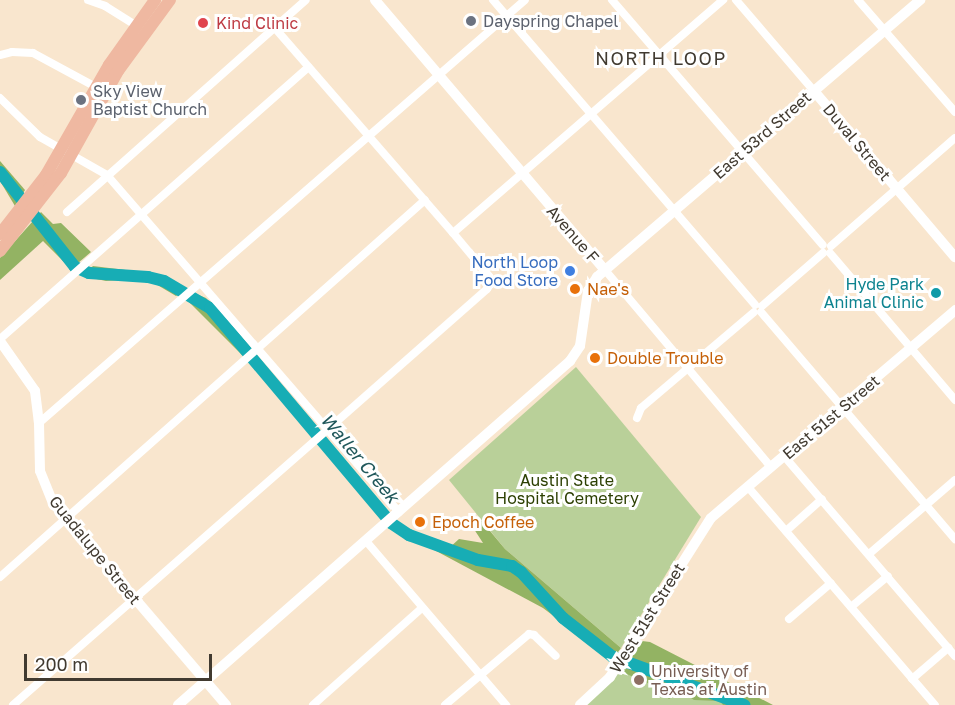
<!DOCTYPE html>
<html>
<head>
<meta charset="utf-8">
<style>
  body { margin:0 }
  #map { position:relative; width:955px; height:705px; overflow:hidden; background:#f9e6ce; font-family:"Golos Text",sans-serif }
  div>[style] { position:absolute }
  .green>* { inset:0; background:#b9d099 }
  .forest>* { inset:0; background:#93b363 }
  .river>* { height:12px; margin:-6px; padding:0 6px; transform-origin:6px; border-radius:6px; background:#17adb5 }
  .street>* { height:8px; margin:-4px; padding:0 4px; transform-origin:4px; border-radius:4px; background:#fff }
  .secondary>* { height:10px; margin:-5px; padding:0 5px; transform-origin:5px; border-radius:5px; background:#fff }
  .primary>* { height:12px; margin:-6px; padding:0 6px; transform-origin:6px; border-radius:6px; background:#efb8a1 }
  .dots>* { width:16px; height:16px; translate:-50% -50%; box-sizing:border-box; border:3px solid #fff; border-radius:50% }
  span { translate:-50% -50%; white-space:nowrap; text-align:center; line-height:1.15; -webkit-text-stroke:6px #fff; paint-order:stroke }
  .worship-label { font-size:16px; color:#5b616d }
  .left { translate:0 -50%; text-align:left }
  .health-label { font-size:16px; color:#be3a42 }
  .street-label { font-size:16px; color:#413a30 }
  .shop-label { font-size:16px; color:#366cbe }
  .right { translate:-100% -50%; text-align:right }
  .culture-label { font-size:16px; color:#0d838f }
  .food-label { font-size:16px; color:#c56008 }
  .park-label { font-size:16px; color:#2d4003 }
  .education-label { font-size:16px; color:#785e54 }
  .neighbourhood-label { font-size:18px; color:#413a30; letter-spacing:1.5px }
  .water-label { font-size:18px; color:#21585b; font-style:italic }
  .scale { position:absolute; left:24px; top:654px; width:188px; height:27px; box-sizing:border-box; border:3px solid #413a30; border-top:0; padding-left:8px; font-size:18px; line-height:21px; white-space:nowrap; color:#413a30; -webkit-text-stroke:4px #fff; paint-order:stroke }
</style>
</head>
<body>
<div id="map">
  <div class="green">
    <i style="clip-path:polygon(576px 367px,701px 517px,621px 648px,505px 549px,449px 480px)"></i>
    <i style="clip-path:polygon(625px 653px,634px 665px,744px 705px,580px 705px)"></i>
  </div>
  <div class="forest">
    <i style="clip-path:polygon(0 161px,25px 190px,15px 206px,0 181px)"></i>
    <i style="clip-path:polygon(41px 212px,53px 224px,61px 223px,91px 252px,71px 269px,43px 241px,0 280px,0 258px)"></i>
    <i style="clip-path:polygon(93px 266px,158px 274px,185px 288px,176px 296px,154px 283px,138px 279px,106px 281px,82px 276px)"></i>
    <i style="clip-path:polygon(196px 294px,206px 298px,249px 348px,242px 355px,188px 301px)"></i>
    <i style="clip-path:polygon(480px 519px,505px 549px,621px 648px,612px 660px,543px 608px,395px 529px,399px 526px,411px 535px,448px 549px,459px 539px,483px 543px,472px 526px)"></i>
    <i style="clip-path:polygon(642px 641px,650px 642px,773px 705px,723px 705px,720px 701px,694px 700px,681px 691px,669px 699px,652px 685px,622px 672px)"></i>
  </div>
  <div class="river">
    <i style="left:0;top:172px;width:121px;rotate:51.7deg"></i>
    <i style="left:75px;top:267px;width:15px;rotate:23deg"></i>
    <i style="left:89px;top:273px;width:59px;rotate:3.9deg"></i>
    <i style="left:148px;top:277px;width:16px;rotate:14deg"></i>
    <i style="left:164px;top:281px;width:53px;rotate:30.4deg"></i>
    <i style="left:210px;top:308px;width:281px;rotate:49.9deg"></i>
    <i style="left:391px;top:523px;width:22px;rotate:34deg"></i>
    <i style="left:409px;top:535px;width:73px;rotate:19.9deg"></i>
    <i style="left:478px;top:560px;width:35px;rotate:10deg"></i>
    <i style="left:512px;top:566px;width:11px;rotate:34deg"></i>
    <i style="left:521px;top:572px;width:62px;rotate:47.6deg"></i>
    <i style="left:563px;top:618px;width:63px;rotate:38deg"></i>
    <i style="left:613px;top:657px;width:140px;rotate:20.1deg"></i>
  </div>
  <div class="street">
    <i style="left:88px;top:0;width:18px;rotate:19deg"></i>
    <i style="left:105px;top:6px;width:36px;rotate:32deg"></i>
    <i style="left:493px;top:0;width:402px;rotate:49.3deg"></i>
    <i style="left:612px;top:0;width:323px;rotate:49.3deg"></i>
    <i style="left:736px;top:0;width:120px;rotate:49.4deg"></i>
    <i style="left:858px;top:0;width:148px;rotate:49.1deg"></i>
    <i style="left:0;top:55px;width:12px;rotate:-14deg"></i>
    <i style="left:12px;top:52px;width:21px;rotate:3deg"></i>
    <i style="left:33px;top:53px;width:72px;rotate:28.4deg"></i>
    <i style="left:0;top:98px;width:56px;rotate:44.3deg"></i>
    <i style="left:40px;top:137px;width:77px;rotate:29.6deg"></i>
    <i style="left:107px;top:175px;width:446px;rotate:49.1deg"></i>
    <i style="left:67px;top:212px;width:319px;rotate:-41.6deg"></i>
    <i style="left:453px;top:233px;width:357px;rotate:-40.8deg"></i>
    <i style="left:831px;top:246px;width:164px;rotate:-41.1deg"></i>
    <i style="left:830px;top:253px;width:193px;rotate:49.6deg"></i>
    <i style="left:605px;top:270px;width:258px;rotate:49.9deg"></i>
    <i style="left:762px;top:306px;width:81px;rotate:-41deg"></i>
    <i style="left:761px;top:312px;width:299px;rotate:49.5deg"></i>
    <i style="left:0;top:339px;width:411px;rotate:-41.4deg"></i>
    <i style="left:637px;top:418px;width:11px;rotate:-68deg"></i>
    <i style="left:641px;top:408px;width:148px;rotate:-40.3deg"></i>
    <i style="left:39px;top:423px;width:644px;rotate:-41.04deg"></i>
    <i style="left:784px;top:456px;width:263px;rotate:49.5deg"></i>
    <i style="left:748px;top:487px;width:287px;rotate:49.4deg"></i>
    <i style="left:786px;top:531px;width:48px;rotate:-41.6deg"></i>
    <i style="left:366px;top:541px;width:216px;rotate:49.5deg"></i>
    <i style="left:869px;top:554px;width:113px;rotate:-40.7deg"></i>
    <i style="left:0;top:577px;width:568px;rotate:-41.57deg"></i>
    <i style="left:851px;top:607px;width:48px;rotate:-40deg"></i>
    <i style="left:789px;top:619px;width:55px;rotate:-40.6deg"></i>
    <i style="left:912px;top:679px;width:48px;rotate:-40.7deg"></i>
    <i style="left:13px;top:705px;width:417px;rotate:-41.2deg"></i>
    <i style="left:327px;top:430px;width:213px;rotate:-41.4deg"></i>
    <i style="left:487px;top:289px;width:7px;rotate:-56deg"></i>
    <i style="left:491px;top:283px;width:7px;rotate:-106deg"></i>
    <i style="left:489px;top:276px;width:56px;rotate:-129.9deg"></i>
    <i style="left:453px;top:233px;width:271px;rotate:-131deg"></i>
    <i style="left:313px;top:705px;width:146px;rotate:-41.7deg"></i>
    <i style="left:445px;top:705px;width:110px;rotate:-40.2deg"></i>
    <i style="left:529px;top:634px;width:5px;rotate:11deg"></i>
    <i style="left:534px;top:635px;width:30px;rotate:44deg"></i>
  </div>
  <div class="secondary">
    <i style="left:375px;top:0;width:355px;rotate:49.6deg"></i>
    <i style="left:814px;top:91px;width:218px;rotate:49.7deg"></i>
    <i style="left:0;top:341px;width:61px;rotate:55deg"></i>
    <i style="left:35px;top:391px;width:32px;rotate:83deg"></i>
    <i style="left:39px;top:423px;width:48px;rotate:88.8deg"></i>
    <i style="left:40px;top:471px;width:35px;rotate:68deg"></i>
    <i style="left:53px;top:503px;width:266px;rotate:49.4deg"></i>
    <i style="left:178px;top:705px;width:522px;rotate:-41.27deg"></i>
    <i style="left:570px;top:361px;width:18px;rotate:-56deg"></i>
    <i style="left:580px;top:346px;width:56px;rotate:-81.7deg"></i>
    <i style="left:588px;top:291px;width:17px;rotate:-57deg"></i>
    <i style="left:597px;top:277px;width:426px;rotate:-40.6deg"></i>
    <i style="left:580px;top:705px;width:41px;rotate:-43deg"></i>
    <i style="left:610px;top:677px;width:188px;rotate:-57.6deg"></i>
    <i style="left:711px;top:518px;width:321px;rotate:-40.4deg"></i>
  </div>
  <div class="primary">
    <i style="left:0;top:234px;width:75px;rotate:-52.1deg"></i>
    <i style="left:46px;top:175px;width:127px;rotate:-60.2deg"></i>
    <i style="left:109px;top:65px;width:80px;rotate:-54.7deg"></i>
    <i style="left:0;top:251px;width:99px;rotate:-52deg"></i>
    <i style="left:61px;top:173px;width:117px;rotate:-60.8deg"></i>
    <i style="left:118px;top:71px;width:88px;rotate:-53.8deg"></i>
  </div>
  <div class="dots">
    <i style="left:471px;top:21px;background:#6b7280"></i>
    <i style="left:203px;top:23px;background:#e0444e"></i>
    <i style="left:81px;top:100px;background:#6b7280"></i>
    <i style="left:570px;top:271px;background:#3f7fe0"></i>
    <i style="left:575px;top:289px;background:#e8710a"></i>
    <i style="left:936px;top:293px;background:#0f9aa8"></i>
    <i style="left:595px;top:358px;background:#e8710a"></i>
    <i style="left:420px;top:522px;background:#e8710a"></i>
    <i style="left:639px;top:680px;background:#8d6e63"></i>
  </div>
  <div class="worship-label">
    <span class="left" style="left:483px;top:21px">Dayspring Chapel</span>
    <span class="left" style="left:93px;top:100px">Sky View<br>Baptist Church</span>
  </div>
  <div class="health-label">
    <span class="left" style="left:216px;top:23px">Kind Clinic</span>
  </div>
  <div class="street-label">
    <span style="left:762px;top:135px;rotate:-41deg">East 53rd Street</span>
    <span style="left:857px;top:142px;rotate:50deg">Duval Street</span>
    <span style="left:573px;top:234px;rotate:49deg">Avenue F</span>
    <span style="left:831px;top:417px;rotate:-40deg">East 51st Street</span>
    <span style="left:95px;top:550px;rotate:51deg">Guadalupe Street</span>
    <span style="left:647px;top:618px;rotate:-58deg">West 51st Street</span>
  </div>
  <div class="shop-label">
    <span class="right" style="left:558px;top:271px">North Loop<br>Food Store</span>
  </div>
  <div class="culture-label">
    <span class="right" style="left:924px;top:293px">Hyde Park<br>Animal Clinic</span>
  </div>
  <div class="food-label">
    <span class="left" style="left:587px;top:289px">Nae's</span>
    <span class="left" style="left:607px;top:358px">Double Trouble</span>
    <span class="left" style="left:432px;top:522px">Epoch Coffee</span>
  </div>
  <div class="park-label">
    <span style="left:567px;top:489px">Austin State<br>Hospital Cemetery</span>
  </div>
  <div class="education-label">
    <span class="left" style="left:651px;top:680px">University of<br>Texas at Austin</span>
  </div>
  <div class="neighbourhood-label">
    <span style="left:661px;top:58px">NORTH LOOP</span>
  </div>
  <div class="water-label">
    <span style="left:360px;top:458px;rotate:50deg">Waller Creek</span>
  </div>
  <div class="scale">200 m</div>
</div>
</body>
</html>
